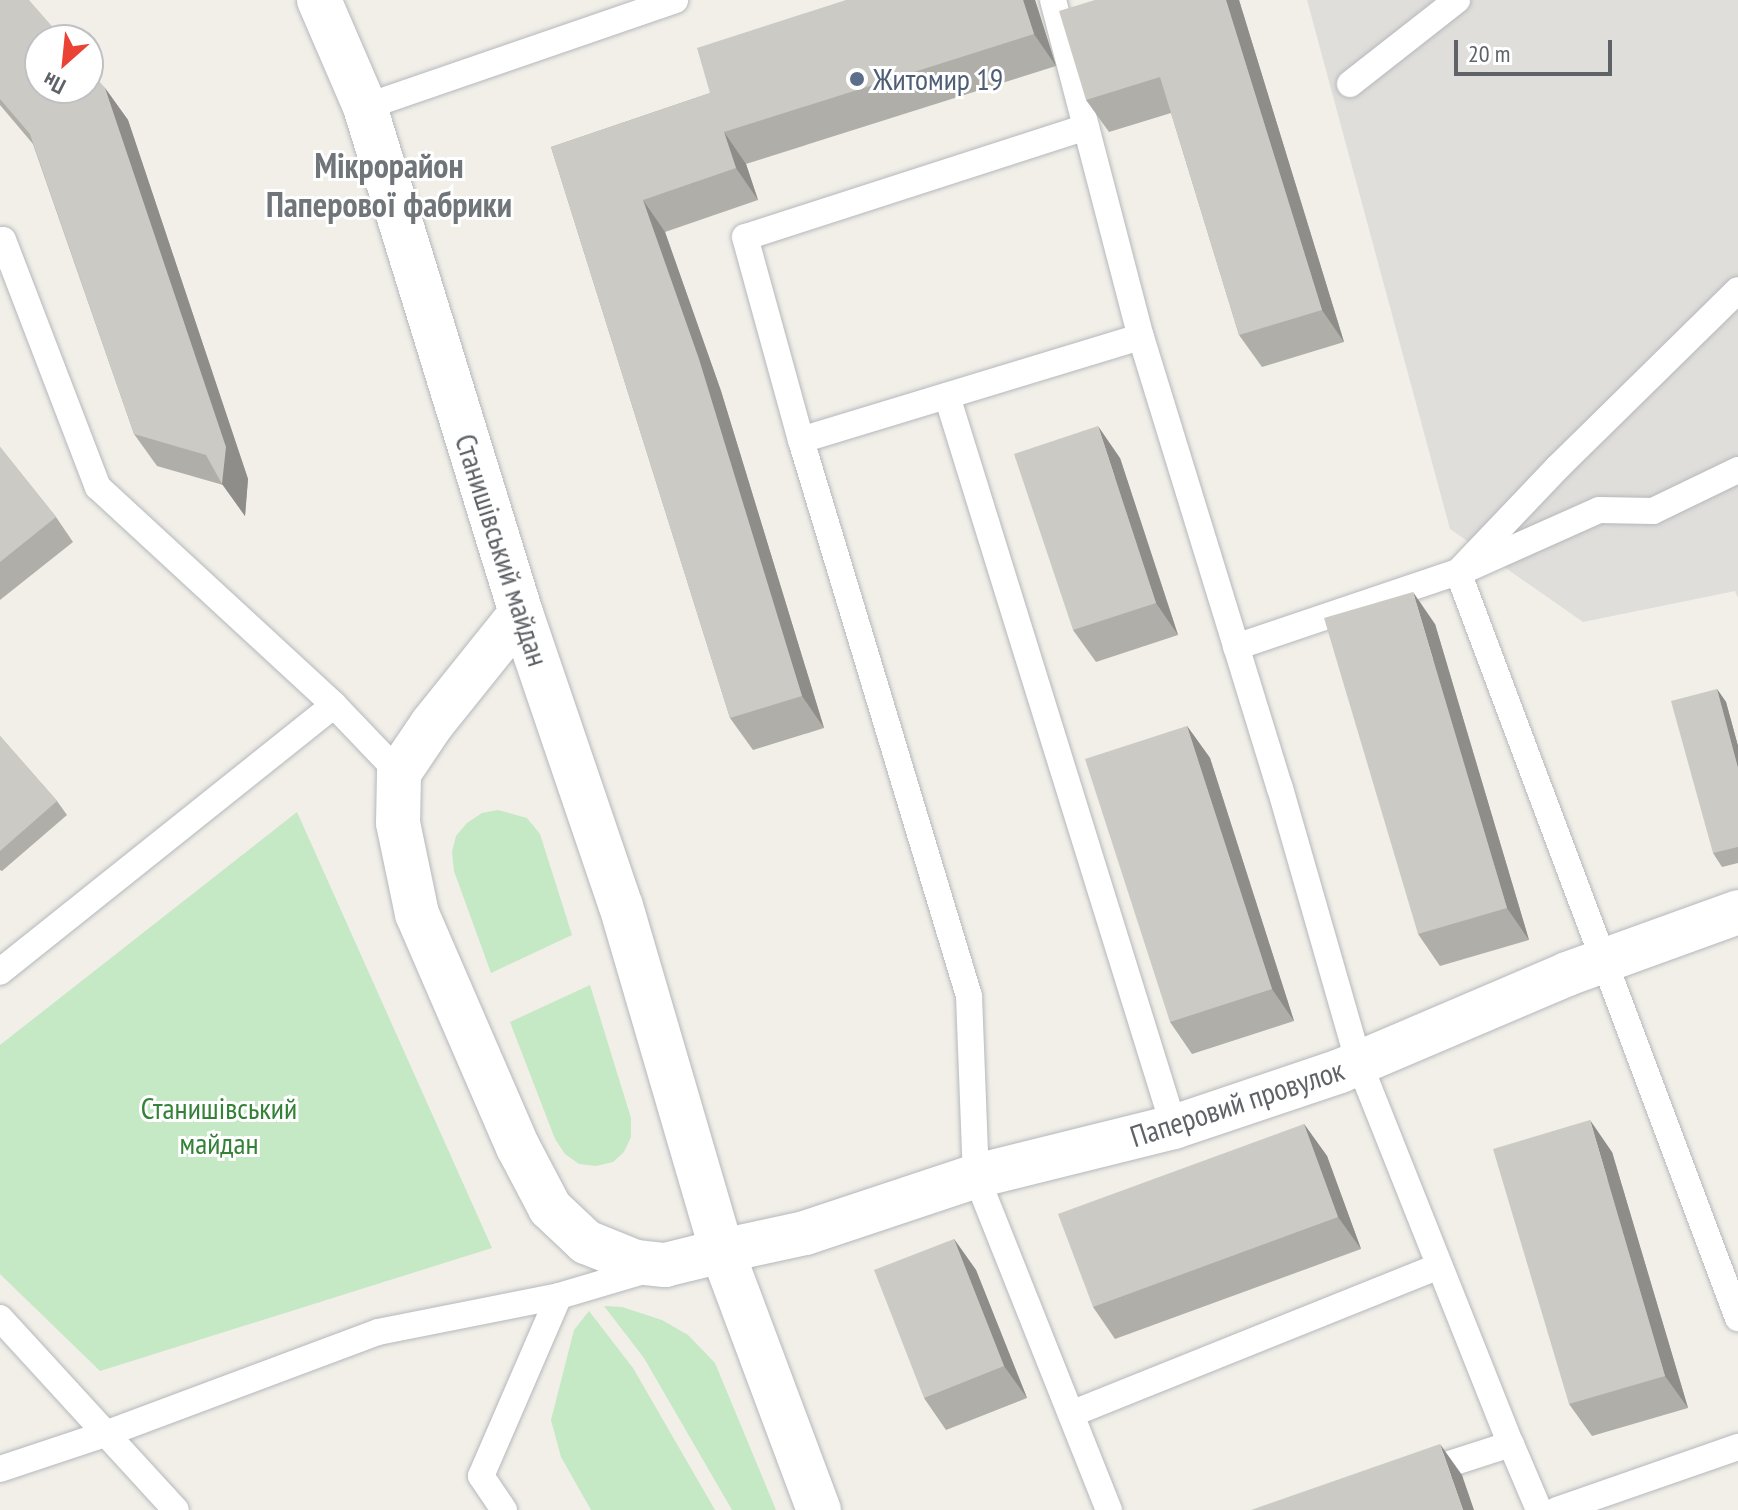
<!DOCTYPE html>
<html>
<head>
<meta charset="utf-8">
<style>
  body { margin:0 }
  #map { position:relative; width:1738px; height:1510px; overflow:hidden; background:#f1efe8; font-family:"PT Sans Narrow",sans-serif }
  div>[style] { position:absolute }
  .industrial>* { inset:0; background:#e0deda }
  .green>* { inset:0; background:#c5e8c5 }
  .roads { filter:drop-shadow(0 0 2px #b5b8bc) drop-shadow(0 0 2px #b5b8bc) }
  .lane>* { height:26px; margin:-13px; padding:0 13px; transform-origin:13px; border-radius:13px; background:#fff }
  .street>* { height:44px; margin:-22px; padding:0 22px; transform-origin:22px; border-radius:22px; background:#fff }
  .secondary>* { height:44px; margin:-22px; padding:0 22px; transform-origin:22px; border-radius:22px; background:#fff }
  .wall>* { inset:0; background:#afaea9 }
  .shaded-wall>* { inset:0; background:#8f8d8a }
  .building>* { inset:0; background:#cccac5 }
  .dots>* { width:22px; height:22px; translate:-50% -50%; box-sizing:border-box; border:4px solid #fff; border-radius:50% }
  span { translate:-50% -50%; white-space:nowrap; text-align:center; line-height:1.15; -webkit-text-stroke:6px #fff; paint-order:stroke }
  .service-label { font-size:30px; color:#4e5e75 }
  .left { translate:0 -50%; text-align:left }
  .street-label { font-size:30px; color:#5f6368 }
  .park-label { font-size:30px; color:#348238 }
  .quarter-label { font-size:34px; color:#70757a; font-weight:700 }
  .north { position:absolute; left:24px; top:24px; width:80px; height:80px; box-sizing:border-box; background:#fff; border:2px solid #bfc1c3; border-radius:50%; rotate:207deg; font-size:22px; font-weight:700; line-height:32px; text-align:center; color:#5f6368 }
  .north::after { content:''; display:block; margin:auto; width:28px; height:36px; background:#ea4335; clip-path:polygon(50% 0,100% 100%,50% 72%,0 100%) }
  .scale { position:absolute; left:1454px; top:40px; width:158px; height:36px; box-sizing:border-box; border:4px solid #5f6368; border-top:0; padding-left:10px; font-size:24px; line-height:28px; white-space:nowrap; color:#5f6368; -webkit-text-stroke:6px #fff; paint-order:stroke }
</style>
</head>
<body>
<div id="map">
  <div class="industrial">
    <i style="clip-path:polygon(1307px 0,1738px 0,1738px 598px,1735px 591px,1583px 622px,1450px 529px)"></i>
  </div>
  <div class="green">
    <i style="clip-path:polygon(498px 810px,527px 818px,540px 834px,572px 935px,491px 973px,454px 871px,452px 852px,456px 836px,467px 823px,482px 813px)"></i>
    <i style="clip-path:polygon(297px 812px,492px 1248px,100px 1371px,0 1274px,0 1045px)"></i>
    <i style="clip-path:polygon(590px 985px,631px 1118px,631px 1137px,624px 1152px,613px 1162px,596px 1166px,579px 1164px,565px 1154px,555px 1139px,510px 1022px)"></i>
    <i style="clip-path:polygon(604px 1306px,622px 1307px,662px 1320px,688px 1335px,715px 1363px,776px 1510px,732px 1510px,644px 1358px)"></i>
    <i style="clip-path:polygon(589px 1311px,633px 1368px,715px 1510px,591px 1510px,561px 1457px,551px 1420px,574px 1330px)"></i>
  </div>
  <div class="roads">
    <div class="lane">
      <i style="left:1053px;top:0;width:348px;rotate:75.4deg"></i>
      <i style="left:1141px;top:337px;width:472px;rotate:72.9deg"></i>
      <i style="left:1280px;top:788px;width:286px;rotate:74deg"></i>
      <i style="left:1359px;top:1063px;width:410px;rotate:68.3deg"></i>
      <i style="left:1511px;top:1444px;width:95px;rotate:162.1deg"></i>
      <i style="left:1350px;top:84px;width:136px;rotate:-38.1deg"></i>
      <i style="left:365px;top:107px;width:328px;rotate:-19deg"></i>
      <i style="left:1086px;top:127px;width:358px;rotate:162.1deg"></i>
      <i style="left:745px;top:237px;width:211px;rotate:74.6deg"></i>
      <i style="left:801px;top:440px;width:581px;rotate:73.19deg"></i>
      <i style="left:969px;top:996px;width:180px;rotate:87.8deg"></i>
      <i style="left:976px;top:1176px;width:360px;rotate:68.3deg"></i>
      <i style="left:0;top:243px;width:4px;rotate:-45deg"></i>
      <i style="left:3px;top:240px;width:265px;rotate:69deg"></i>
      <i style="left:98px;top:487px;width:321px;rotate:42.7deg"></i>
      <i style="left:334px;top:705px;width:428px;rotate:141.4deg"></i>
      <i style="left:947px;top:396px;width:765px;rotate:72.75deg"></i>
      <i style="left:801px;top:440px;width:355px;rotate:-16.9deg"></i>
      <i style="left:1469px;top:568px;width:142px;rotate:-24deg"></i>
      <i style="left:1599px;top:510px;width:54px;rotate:1.1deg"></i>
      <i style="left:1653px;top:511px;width:94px;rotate:-25.8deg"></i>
      <i style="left:1458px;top:572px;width:145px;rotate:-46.4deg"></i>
      <i style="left:1558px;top:467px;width:252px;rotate:-44.5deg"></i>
      <i style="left:1236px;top:647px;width:234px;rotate:-18.7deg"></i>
      <i style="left:1458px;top:572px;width:797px;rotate:69.43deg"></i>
      <i style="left:334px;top:705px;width:94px;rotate:46.3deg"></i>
      <i style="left:0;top:1318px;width:260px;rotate:47.5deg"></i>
      <i style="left:1071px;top:1414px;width:394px;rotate:-21.9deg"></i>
      <i style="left:1511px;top:1444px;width:72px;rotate:67deg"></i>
      <i style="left:0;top:1469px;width:114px;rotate:-18.4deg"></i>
      <i style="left:108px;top:1433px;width:288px;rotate:-20.5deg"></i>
      <i style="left:378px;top:1332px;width:185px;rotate:-11.2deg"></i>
      <i style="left:559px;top:1296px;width:95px;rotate:-16.5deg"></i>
      <i style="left:504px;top:1510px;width:41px;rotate:-124.1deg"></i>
      <i style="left:481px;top:1476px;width:196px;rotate:-66.6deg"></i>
      <i style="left:1557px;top:1510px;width:192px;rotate:-19.2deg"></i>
    </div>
    <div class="street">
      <i style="left:722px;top:1251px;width:85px;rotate:-12.2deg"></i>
      <i style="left:805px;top:1233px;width:180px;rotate:-18.4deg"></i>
      <i style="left:976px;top:1176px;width:204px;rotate:-13.9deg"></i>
      <i style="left:1174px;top:1127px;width:175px;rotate:-18.6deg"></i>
      <i style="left:1340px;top:1071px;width:247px;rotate:-23.1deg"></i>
      <i style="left:1567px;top:974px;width:182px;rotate:-19.9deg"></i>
    </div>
    <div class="secondary">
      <i style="left:319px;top:0;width:116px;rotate:66.7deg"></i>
      <i style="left:365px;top:107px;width:530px;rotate:72.87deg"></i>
      <i style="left:521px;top:613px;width:310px;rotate:71.2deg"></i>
      <i style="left:621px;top:906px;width:359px;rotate:73.7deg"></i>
      <i style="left:722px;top:1251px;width:277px;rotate:69.5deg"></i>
      <i style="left:521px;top:613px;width:142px;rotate:128.7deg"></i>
      <i style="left:432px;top:724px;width:59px;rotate:124deg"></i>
      <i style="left:399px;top:773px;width:50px;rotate:91.1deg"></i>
      <i style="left:398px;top:823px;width:93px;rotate:78.2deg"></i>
      <i style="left:417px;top:914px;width:254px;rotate:66.6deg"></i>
      <i style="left:518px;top:1147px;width:69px;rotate:62.3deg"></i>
      <i style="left:550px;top:1208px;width:50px;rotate:43.4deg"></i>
      <i style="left:586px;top:1242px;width:54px;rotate:21.8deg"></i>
      <i style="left:636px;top:1262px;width:29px;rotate:6deg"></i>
      <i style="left:665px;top:1265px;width:59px;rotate:-13.8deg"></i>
    </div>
  </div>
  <div class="wall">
    <i style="clip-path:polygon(0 0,105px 88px,128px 120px,248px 479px,245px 516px,223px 485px,157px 466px,134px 434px,33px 144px,0 105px)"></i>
    <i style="clip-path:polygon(846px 0,1035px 0,1056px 66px,746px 164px,758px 200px,665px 232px,721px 391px,824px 728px,753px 750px,730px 718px,551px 147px,710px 93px)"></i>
    <i style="clip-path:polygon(1095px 0,1239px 0,1344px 342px,1262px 367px,1239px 335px,1171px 113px,1109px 132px,1086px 100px)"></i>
    <i style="clip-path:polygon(0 447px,56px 517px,73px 542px,0 600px)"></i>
    <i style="clip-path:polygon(1120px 458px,1178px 635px,1096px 662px,1073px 630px)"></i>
    <i style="clip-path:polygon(1435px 624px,1529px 940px,1440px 966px,1418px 934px)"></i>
    <i style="clip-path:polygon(1717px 689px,1726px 702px,1738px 746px,1738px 863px,1722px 867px,1713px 853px)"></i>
    <i style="clip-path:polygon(1187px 726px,1210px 758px,1294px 1021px,1192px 1054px,1170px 1022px)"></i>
    <i style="clip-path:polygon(0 736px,57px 801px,67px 815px,2px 871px,0 870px)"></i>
    <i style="clip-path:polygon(1304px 1124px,1327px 1156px,1361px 1249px,1115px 1339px,1093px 1307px)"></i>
    <i style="clip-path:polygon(1612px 1152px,1688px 1408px,1592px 1436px,1569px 1404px)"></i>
    <i style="clip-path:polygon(954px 1239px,976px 1270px,1027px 1398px,946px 1430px,924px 1398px)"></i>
  </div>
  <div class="shaded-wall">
    <i style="clip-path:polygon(1023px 0,1035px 0,1056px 66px,1034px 34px)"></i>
    <i style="clip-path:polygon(1226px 0,1239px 0,1344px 342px,1322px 310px)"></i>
    <i style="clip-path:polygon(105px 88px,128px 120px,248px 479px,245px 516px,222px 484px)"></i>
    <i style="clip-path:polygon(724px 132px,746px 164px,758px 200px,736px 168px)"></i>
    <i style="clip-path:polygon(643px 200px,665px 232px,721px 391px,824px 728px,802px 696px)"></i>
    <i style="clip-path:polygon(1098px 426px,1120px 458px,1178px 635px,1156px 603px)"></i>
    <i style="clip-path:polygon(1413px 592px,1435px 624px,1529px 940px,1507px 908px)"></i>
    <i style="clip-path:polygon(1717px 689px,1726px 702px,1738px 746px,1738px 768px)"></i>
    <i style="clip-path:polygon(1187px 726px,1210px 758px,1294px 1021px,1272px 989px)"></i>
    <i style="clip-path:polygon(1590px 1120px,1612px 1152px,1688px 1408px,1665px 1376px)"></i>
    <i style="clip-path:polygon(1304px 1124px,1327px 1156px,1361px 1249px,1338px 1217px)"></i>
    <i style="clip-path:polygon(954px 1239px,976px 1270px,1027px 1398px,1004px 1366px)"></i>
    <i style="clip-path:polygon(1440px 1444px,1462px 1475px,1474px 1510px,1463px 1510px)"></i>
  </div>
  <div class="building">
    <i style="clip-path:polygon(0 0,29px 0,64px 40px,40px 40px,40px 88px,88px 88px,88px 68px,105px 88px,226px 447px,222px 484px,206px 455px,134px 434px,30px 134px,0 99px)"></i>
    <i style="clip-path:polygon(846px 0,1023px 0,1034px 34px,724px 132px,736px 168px,643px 200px,699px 359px,802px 696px,730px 718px,551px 147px,710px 93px,697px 48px)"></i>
    <i style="clip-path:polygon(1095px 0,1226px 0,1322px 310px,1239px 335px,1160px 77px,1086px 100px,1059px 11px)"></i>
    <i style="clip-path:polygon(1098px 426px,1156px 603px,1073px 630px,1014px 454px)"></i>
    <i style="clip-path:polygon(0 447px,56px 517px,0 562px)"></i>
    <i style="clip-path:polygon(1413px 592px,1507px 908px,1418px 934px,1324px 618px)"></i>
    <i style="clip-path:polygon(1717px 689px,1738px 768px,1738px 847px,1713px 853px,1671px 701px)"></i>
    <i style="clip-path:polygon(1187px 726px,1272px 989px,1170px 1022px,1085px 759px)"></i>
    <i style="clip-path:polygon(0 736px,57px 801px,0 851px)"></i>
    <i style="clip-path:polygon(1590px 1120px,1665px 1376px,1569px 1404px,1493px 1149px)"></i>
    <i style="clip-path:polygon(1304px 1124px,1338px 1217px,1093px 1307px,1058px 1214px)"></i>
    <i style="clip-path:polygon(954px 1239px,1004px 1366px,924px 1398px,874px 1270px)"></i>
    <i style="clip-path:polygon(1440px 1444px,1463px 1510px,1251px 1510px)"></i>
  </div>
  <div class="dots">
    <i style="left:857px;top:79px;background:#5c6f8a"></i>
  </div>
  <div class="service-label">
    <span class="left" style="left:873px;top:79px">Житомир 19</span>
  </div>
  <div class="street-label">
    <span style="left:502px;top:550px;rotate:72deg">Станишівський майдан</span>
    <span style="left:1237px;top:1103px;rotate:-18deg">Паперовий провулок</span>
  </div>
  <div class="park-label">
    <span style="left:219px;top:1125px">Станишівський<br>майдан</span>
  </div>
  <div class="quarter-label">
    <span style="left:389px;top:185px">Мікрорайон<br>Паперової фабрики</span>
  </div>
  <div class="north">Пн</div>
  <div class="scale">20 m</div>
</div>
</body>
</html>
